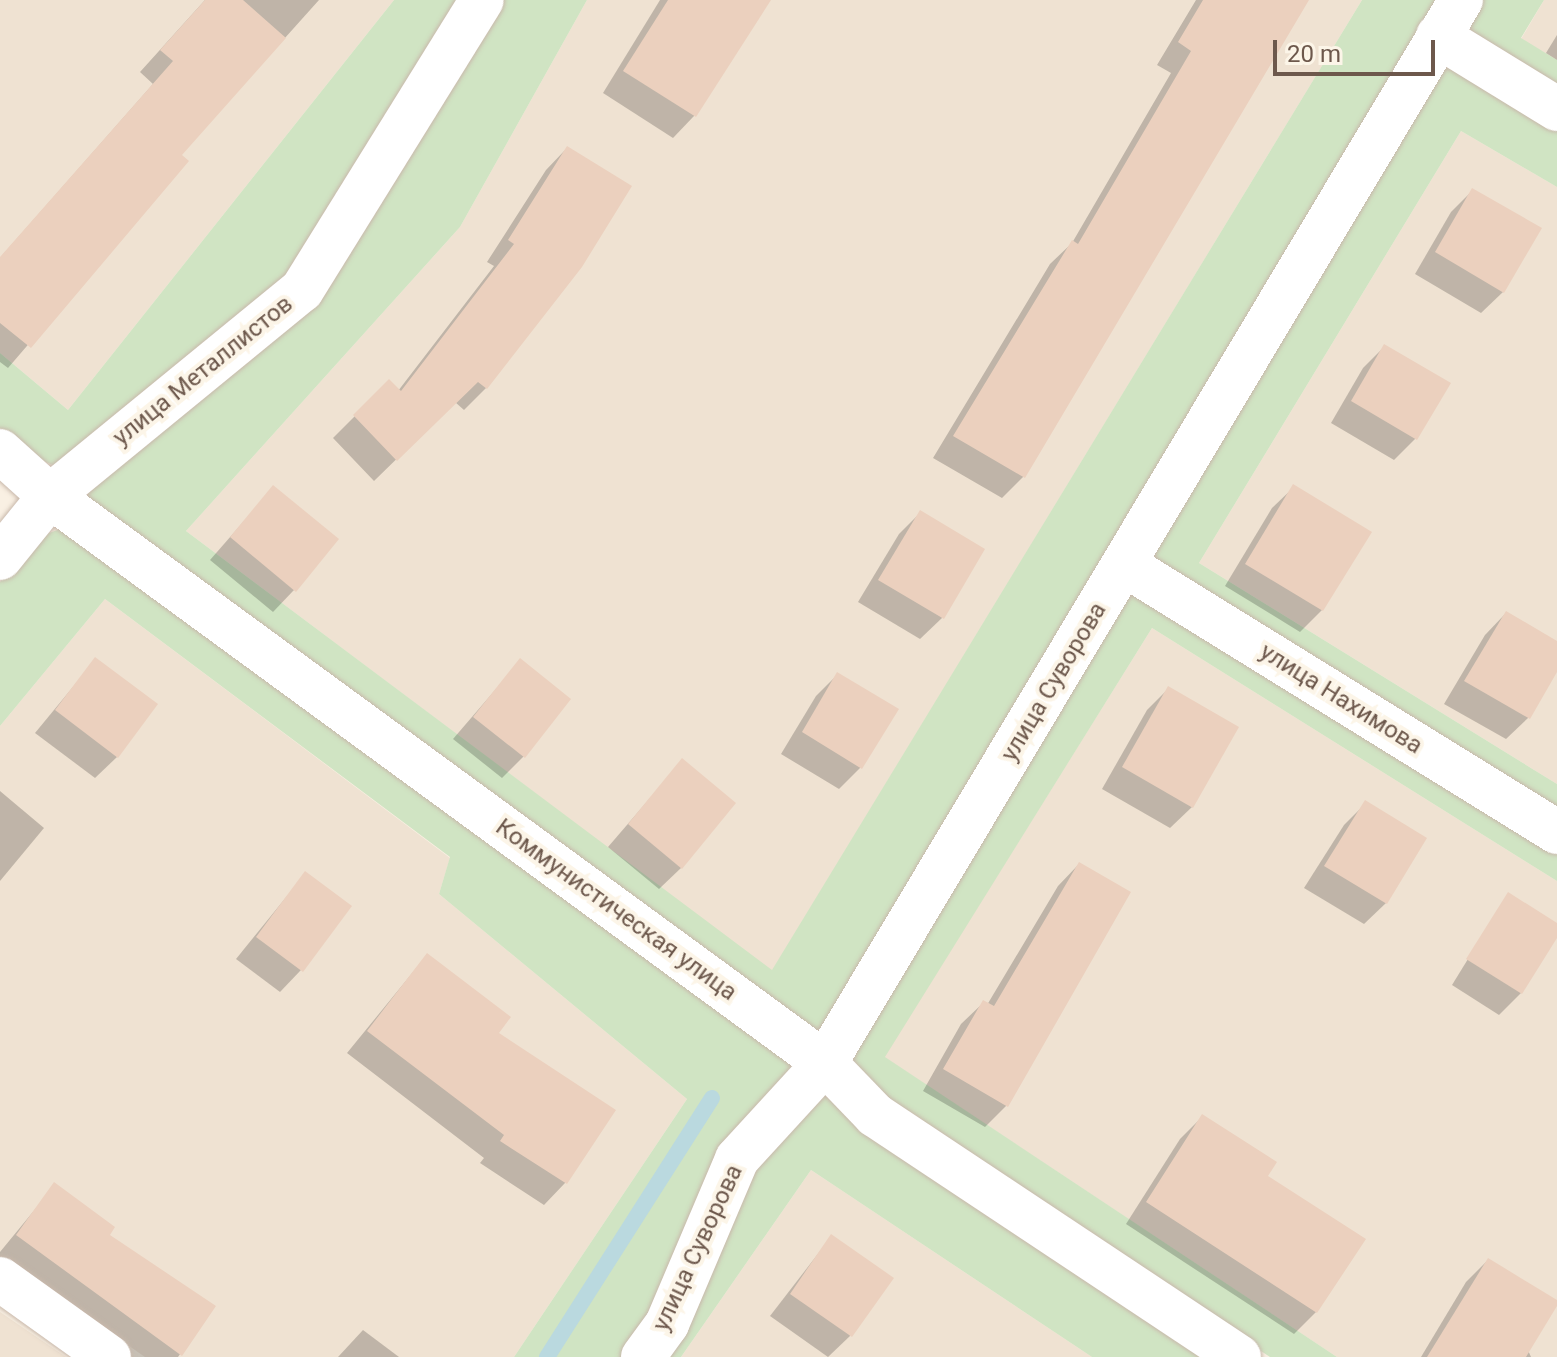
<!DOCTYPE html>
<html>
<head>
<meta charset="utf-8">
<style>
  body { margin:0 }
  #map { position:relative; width:1557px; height:1357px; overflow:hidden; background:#f9f0e3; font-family:Roboto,sans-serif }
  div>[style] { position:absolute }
  .residential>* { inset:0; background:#efe2d2 }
  .green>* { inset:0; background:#d0e4c3 }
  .shadow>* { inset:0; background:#0003 }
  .stream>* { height:16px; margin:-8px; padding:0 8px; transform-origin:8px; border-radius:8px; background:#bad9df }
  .building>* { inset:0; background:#ebd0be }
  .roads { filter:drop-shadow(0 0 2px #c8b8ab) drop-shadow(0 0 2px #c8b8ab) }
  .minor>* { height:44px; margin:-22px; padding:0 22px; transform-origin:22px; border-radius:22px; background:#fff }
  span { translate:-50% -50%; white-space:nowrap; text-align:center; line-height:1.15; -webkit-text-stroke:8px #fcf5e8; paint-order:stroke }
  .street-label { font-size:24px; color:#6d584c }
  .scale { position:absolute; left:1273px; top:40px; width:162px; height:36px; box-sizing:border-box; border:4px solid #6d584c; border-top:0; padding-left:10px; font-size:24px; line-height:28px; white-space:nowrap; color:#6d584c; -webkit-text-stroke:6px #fcf5e8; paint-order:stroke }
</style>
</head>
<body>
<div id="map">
  <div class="residential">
    <i style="clip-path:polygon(0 0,394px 0,68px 410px,0 353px)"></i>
    <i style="clip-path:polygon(587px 0,1362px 0,772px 971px,186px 531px,460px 227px)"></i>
    <i style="clip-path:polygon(1544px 0,1557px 0,1557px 60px,1521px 39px)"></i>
    <i style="clip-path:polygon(1461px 131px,1557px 187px,1557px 784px,1199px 563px)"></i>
    <i style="clip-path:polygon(105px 599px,450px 858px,439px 894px,687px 1099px,514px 1357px,145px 1357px,0 1256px,0 726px)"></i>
    <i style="clip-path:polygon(1152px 628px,1557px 881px,1557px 1357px,1337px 1357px,884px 1057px)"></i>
    <i style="clip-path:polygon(811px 1170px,1092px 1357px,681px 1357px)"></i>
    <i style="clip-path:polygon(0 1312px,66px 1357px,0 1357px)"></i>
  </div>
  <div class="green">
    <i style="clip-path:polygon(394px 0,472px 0,290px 284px,64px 470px,30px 455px,0 428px,0 353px,68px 410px)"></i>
    <i style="clip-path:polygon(499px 0,587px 0,460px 227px,186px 531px,772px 970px,1362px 0,1441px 0,817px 1042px,81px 502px,85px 485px,314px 301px)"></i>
    <i style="clip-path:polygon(1478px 0,1544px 0,1521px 38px,1557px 60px,1557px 96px,1457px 35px)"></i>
    <i style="clip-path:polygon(1446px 54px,1557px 122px,1557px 187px,1461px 131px,1199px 563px,1557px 784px,1557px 821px,1144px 565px)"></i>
    <i style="clip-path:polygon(63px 528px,808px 1059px,658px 1313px,626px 1357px,514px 1357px,687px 1099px,439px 894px,450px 857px,105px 599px,0 726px,0 582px,35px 538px)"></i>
    <i style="clip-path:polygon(1134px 581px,1557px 843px,1557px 881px,1152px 628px,885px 1057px,1337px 1357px,1270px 1357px,886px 1102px,843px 1061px)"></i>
    <i style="clip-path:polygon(825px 1084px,1212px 1357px,1092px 1357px,811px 1170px,681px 1357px,659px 1357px,749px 1165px)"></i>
  </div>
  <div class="shadow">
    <i style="clip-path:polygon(205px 0,319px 0,180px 155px,186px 161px,8px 368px,0 362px,0 258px,153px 84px,140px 72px)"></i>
    <i style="clip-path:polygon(660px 0,768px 0,694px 116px,673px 138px,603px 93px)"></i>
    <i style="clip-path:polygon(1196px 0,1306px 0,1024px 476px,1002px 498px,933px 458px,1050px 264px,1072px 243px,1171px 73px,1157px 65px)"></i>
    <i style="clip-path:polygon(1557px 35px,1557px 60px,1546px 53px)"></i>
    <i style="clip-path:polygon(567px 148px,486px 388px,464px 410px,455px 402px,374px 481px,333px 438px,389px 382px,398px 391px,494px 266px,487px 262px,546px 170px)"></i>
    <i style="clip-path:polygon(1473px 190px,1503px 292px,1481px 313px,1415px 274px,1451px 212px)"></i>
    <i style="clip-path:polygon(1384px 347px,1416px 438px,1394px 460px,1331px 423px,1363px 368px)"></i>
    <i style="clip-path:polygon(1294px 487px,1322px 610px,1300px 632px,1225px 586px,1272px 508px)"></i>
    <i style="clip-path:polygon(273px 488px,294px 590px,273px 612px,210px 560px)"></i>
    <i style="clip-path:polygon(920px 513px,942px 618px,920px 639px,858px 602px,899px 534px)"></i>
    <i style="clip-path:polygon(1506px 613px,1557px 643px,1557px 668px,1528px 718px,1506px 739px,1444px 704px,1485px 635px)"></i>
    <i style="clip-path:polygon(96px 659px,117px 757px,95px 778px,35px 733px)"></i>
    <i style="clip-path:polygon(520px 661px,524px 756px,502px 778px,453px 739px)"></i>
    <i style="clip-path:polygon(838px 674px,861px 767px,839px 789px,781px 754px,816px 696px)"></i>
    <i style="clip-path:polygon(1168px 689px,1192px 807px,1170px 828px,1102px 789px,1147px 710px)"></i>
    <i style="clip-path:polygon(682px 761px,681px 868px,659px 889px,608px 847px)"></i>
    <i style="clip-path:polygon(0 791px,44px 828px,0 881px)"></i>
    <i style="clip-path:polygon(1366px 803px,1386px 903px,1364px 924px,1304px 888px,1344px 825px)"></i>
    <i style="clip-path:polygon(1079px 864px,1007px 1105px,985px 1127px,923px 1091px,961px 1024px,983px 1003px,987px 1005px,1058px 886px)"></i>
    <i style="clip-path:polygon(305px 874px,301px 970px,280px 992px,236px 959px)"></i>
    <i style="clip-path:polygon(1492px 920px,1557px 925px,1557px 934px,1521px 993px,1499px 1015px,1452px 985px)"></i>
    <i style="clip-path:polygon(427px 955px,496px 1034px,613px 1110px,565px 1183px,544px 1205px,480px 1163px,484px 1158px,347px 1053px)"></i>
    <i style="clip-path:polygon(1202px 1117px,1266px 1176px,1316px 1312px,1294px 1334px,1126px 1224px,1180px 1139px)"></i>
    <i style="clip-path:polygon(55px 1185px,107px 1235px,213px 1307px,178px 1357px,132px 1357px,0 1260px,0 1252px)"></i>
    <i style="clip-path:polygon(831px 1237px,850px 1336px,828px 1357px,770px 1316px)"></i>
    <i style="clip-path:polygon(1488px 1260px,1531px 1357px,1421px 1357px,1466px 1282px)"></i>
    <i style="clip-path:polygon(363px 1330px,399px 1357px,338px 1357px)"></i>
  </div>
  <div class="stream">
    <i style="left:547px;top:1357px;width:307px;rotate:-57.5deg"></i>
  </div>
  <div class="building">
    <i style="clip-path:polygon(205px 0,243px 0,286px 38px,182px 155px,189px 161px,31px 348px,0 323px,0 257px,173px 61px,160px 50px)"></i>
    <i style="clip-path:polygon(668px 0,771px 0,696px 117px,623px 71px)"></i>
    <i style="clip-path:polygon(1203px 0,1309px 0,1025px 478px,953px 436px,1072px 240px,1078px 244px,1191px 51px,1178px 42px)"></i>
    <i style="clip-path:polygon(567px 146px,632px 186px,582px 267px,487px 389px,478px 382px,397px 461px,353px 415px,389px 379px,401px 391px,514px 244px,508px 240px)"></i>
    <i style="clip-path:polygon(1472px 188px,1542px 228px,1504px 293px,1435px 252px)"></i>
    <i style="clip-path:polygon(1384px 344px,1451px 383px,1417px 440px,1351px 401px)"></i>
    <i style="clip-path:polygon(1293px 484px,1372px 532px,1323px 611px,1245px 564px)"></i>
    <i style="clip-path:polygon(273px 485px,339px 539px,296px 592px,230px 537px)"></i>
    <i style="clip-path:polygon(920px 510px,985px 549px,944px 619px,878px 580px)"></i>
    <i style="clip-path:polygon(1506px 611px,1557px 641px,1557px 672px,1530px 719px,1464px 681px)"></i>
    <i style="clip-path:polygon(95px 657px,158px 704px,118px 758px,55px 710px)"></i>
    <i style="clip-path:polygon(520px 658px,571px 699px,525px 758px,473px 717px)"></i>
    <i style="clip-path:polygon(837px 672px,899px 709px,862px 769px,802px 732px)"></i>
    <i style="clip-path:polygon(1168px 686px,1239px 727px,1193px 808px,1122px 767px)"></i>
    <i style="clip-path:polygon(682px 758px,736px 803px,682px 869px,628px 824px)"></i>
    <i style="clip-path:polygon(1365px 800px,1427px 838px,1387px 904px,1324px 866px)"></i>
    <i style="clip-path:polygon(1079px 862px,1131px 892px,1008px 1107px,943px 1069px,983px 1000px,994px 1006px)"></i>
    <i style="clip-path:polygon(305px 871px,352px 906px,303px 972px,256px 937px)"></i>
    <i style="clip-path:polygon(1508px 892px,1557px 923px,1557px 938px,1522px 994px,1466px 959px)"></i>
    <i style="clip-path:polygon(427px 953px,511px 1017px,499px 1033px,616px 1110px,567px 1184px,500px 1141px,504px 1135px,367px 1031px)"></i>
    <i style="clip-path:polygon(1202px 1114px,1277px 1162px,1268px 1176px,1366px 1239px,1317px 1313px,1146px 1202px)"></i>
    <i style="clip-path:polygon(54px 1182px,115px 1227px,110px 1235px,216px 1306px,182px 1356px,16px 1235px)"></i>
    <i style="clip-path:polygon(831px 1234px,894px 1278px,852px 1337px,790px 1294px)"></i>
    <i style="clip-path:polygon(1488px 1258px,1557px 1300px,1557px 1306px,1526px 1357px,1427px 1357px)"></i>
  </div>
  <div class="roads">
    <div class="minor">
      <i style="left:1438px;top:36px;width:140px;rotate:31.5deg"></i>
      <i style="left:0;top:451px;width:67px;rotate:42deg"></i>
      <i style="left:50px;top:496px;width:960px;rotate:36.19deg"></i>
      <i style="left:825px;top:1063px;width:72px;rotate:46.1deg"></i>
      <i style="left:875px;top:1115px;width:437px;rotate:33.6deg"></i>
      <i style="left:0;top:558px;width:80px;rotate:-51.1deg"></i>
      <i style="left:50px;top:496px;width:325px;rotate:-39.3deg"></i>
      <i style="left:302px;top:290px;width:341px;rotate:-58.2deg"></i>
      <i style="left:1125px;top:565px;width:508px;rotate:31.72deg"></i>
      <i style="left:0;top:1279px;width:134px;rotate:35.6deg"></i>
      <i style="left:643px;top:1357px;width:41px;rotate:-54deg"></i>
      <i style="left:667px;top:1324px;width:179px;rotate:-67deg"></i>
      <i style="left:737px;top:1159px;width:130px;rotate:-47.5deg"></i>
      <i style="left:825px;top:1063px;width:1239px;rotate:-59.11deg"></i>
    </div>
  </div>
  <div class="street-label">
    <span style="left:203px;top:371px;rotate:-39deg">улица Металлистов</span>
    <span style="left:1054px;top:682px;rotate:-59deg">улица Суворова</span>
    <span style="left:1341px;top:699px;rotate:32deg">улица Нахимова</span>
    <span style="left:616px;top:910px;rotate:36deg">Коммунистическая улица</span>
    <span style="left:698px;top:1248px;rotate:-65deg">улица Суворова</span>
  </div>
  <div class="scale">20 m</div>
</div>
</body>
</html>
